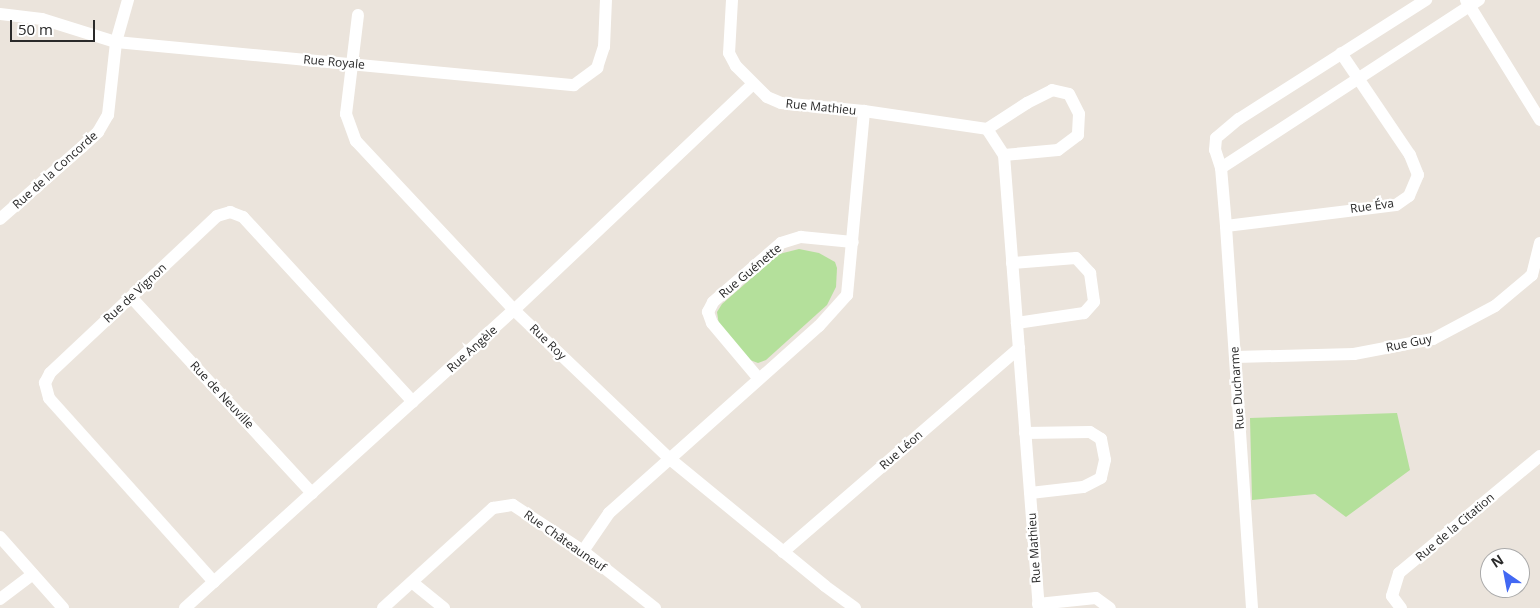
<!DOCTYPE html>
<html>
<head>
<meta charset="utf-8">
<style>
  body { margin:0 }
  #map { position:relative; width:1540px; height:608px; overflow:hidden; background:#ebe4dc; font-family:"Open Sans",sans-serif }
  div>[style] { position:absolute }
  .green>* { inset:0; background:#b4e09b }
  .street>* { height:12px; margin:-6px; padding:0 6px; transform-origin:6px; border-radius:6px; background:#fff }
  span { translate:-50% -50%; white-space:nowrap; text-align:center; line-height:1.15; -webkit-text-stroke:4.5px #fff; paint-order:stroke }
  .street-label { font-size:12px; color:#2a2a2a }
  .north { position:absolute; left:1480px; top:548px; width:50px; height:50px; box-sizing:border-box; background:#fff; border:1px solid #aaa; border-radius:50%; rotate:327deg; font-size:14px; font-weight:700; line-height:20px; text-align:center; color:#2a2a2a }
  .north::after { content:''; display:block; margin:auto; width:18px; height:22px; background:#4268f3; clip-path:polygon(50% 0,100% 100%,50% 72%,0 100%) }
  .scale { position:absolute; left:10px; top:20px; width:85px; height:22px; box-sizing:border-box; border:2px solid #2a2a2a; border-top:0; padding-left:6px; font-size:15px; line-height:18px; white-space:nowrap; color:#2a2a2a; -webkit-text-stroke:4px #fff; paint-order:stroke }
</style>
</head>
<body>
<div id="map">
  <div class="green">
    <i style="clip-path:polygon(799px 249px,819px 253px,835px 262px,837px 268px,836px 287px,827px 305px,766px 360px,758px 363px,750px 360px,719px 325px,717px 312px,722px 304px,779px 254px)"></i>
    <i style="clip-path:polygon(1397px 413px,1410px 470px,1346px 517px,1315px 494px,1252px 500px,1250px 418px)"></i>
  </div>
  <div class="street">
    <i style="left:732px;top:0;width:53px;rotate:93.2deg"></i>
    <i style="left:729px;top:53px;width:15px;rotate:62deg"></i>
    <i style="left:736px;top:66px;width:44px;rotate:45deg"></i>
    <i style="left:767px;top:97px;width:15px;rotate:23deg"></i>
    <i style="left:781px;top:103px;width:83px;rotate:5.5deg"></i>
    <i style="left:864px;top:111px;width:124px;rotate:8.3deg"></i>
    <i style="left:987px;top:129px;width:31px;rotate:57deg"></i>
    <i style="left:1004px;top:155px;width:454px;rotate:85.6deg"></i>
    <i style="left:1466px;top:0;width:141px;rotate:58.3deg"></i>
    <i style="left:0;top:14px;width:42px;rotate:6.8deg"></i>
    <i style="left:42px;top:19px;width:77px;rotate:17.3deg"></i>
    <i style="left:116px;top:42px;width:460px;rotate:5.4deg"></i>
    <i style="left:574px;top:85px;width:29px;rotate:-36deg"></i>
    <i style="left:597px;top:68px;width:22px;rotate:-72deg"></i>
    <i style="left:604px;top:47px;width:47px;rotate:-87.6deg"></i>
    <i style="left:358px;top:15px;width:100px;rotate:96.9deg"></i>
    <i style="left:346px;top:114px;width:29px;rotate:70deg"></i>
    <i style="left:356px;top:141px;width:231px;rotate:46.9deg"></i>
    <i style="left:514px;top:310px;width:216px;rotate:43.7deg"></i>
    <i style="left:670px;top:459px;width:200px;rotate:39.3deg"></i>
    <i style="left:825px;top:586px;width:37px;rotate:36deg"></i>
    <i style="left:987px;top:129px;width:48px;rotate:-33deg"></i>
    <i style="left:1027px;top:103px;width:28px;rotate:-27deg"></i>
    <i style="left:1052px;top:90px;width:17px;rotate:13deg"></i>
    <i style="left:1069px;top:94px;width:22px;rotate:63deg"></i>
    <i style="left:1079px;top:114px;width:21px;rotate:93deg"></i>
    <i style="left:1078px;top:135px;width:25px;rotate:143deg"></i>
    <i style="left:1058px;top:150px;width:54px;rotate:174.7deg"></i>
    <i style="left:1221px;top:168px;width:308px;rotate:-33.1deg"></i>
    <i style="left:0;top:219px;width:109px;rotate:-41.3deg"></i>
    <i style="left:82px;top:147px;width:22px;rotate:-43deg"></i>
    <i style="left:98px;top:132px;width:20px;rotate:-60deg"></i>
    <i style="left:108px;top:115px;width:73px;rotate:-83.7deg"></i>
    <i style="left:116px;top:42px;width:44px;rotate:-74.1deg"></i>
    <i style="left:1226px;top:226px;width:171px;rotate:-7deg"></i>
    <i style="left:1396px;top:205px;width:16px;rotate:-35deg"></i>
    <i style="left:1409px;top:196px;width:23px;rotate:-67deg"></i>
    <i style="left:1418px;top:175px;width:22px;rotate:-112deg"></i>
    <i style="left:1410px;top:155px;width:123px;rotate:-124.1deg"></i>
    <i style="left:1012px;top:263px;width:64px;rotate:-4.5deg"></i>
    <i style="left:1076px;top:258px;width:21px;rotate:47deg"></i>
    <i style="left:1090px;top:273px;width:29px;rotate:82deg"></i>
    <i style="left:1094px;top:302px;width:15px;rotate:132deg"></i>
    <i style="left:1084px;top:313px;width:68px;rotate:171.5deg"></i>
    <i style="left:131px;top:297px;width:267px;rotate:47.3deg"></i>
    <i style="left:1235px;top:357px;width:119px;rotate:-1.4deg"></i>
    <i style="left:1354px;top:354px;width:80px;rotate:-10.8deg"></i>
    <i style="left:1433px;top:339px;width:70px;rotate:-28deg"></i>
    <i style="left:1495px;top:306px;width:48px;rotate:-40deg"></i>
    <i style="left:1532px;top:275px;width:33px;rotate:-76deg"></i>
    <i style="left:759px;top:379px;width:73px;rotate:-130deg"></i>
    <i style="left:712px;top:323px;width:12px;rotate:-110deg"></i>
    <i style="left:708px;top:312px;width:11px;rotate:-63deg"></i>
    <i style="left:713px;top:302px;width:90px;rotate:-40.9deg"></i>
    <i style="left:781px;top:243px;width:21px;rotate:-17deg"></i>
    <i style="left:801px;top:237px;width:52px;rotate:5.5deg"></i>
    <i style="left:1025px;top:433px;width:65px;rotate:-0.9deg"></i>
    <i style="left:1090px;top:432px;width:13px;rotate:32deg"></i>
    <i style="left:1101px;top:439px;width:21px;rotate:79deg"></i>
    <i style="left:1105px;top:460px;width:18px;rotate:103deg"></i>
    <i style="left:1101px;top:478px;width:20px;rotate:153deg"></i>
    <i style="left:1083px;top:487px;width:53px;rotate:173.5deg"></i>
    <i style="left:0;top:537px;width:95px;rotate:48.4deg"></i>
    <i style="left:583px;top:551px;width:46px;rotate:-55.6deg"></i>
    <i style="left:609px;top:513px;width:281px;rotate:-41.7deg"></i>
    <i style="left:819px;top:326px;width:42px;rotate:-47.9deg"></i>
    <i style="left:847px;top:295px;width:185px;rotate:-84.7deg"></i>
    <i style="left:783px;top:552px;width:312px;rotate:-40.8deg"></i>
    <i style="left:214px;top:582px;width:247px;rotate:-131.9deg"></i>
    <i style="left:49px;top:398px;width:16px;rotate:-105deg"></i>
    <i style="left:45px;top:383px;width:11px;rotate:-63deg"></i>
    <i style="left:50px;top:373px;width:229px;rotate:-43.2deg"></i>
    <i style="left:217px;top:216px;width:14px;rotate:-17deg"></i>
    <i style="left:230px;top:212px;width:14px;rotate:21deg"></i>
    <i style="left:243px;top:217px;width:251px;rotate:47.4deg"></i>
    <i style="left:413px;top:583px;width:40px;rotate:39deg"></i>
    <i style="left:0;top:599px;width:41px;rotate:-37.1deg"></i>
    <i style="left:1038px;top:604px;width:58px;rotate:-5.9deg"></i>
    <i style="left:1096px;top:598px;width:17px;rotate:36deg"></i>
    <i style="left:185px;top:608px;width:444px;rotate:-42.2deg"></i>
    <i style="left:514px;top:310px;width:329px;rotate:-43.4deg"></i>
    <i style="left:383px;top:608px;width:149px;rotate:-42.3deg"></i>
    <i style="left:493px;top:508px;width:20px;rotate:-9deg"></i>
    <i style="left:513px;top:505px;width:84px;rotate:33.3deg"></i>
    <i style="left:583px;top:551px;width:92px;rotate:38.4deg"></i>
    <i style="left:1252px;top:608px;width:383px;rotate:-93.9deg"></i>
    <i style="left:1226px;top:226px;width:58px;rotate:-94.9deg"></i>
    <i style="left:1221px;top:168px;width:19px;rotate:-108deg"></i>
    <i style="left:1215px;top:150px;width:12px;rotate:-85deg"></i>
    <i style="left:1216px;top:138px;width:30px;rotate:-40deg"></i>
    <i style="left:1239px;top:119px;width:222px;rotate:-32.5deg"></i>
    <i style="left:1401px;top:608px;width:15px;rotate:-127deg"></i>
    <i style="left:1392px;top:596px;width:24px;rotate:-73deg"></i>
    <i style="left:1399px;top:573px;width:183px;rotate:-39.7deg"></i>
  </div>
  <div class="street-label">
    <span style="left:334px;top:62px;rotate:5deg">Rue Royale</span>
    <span style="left:821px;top:107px;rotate:6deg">Rue Mathieu</span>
    <span style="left:55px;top:170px;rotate:-42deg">Rue de la Concorde</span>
    <span style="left:1372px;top:206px;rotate:-8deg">Rue Éva</span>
    <span style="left:750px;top:271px;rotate:-40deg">Rue Guénette</span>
    <span style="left:135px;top:293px;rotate:-43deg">Rue de Vignon</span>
    <span style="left:548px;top:342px;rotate:44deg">Rue Roy</span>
    <span style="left:1409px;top:343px;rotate:-12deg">Rue Guy</span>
    <span style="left:472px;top:349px;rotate:-42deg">Rue Angèle</span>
    <span style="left:1237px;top:388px;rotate:-94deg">Rue Ducharme</span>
    <span style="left:222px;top:395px;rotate:47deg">Rue de Neuville</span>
    <span style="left:901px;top:450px;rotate:-41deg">Rue Léon</span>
    <span style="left:1455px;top:527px;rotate:-40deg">Rue de la Citation</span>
    <span style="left:565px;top:541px;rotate:35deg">Rue Châteauneuf</span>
    <span style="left:1034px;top:548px;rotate:-94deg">Rue Mathieu</span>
  </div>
  <div class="north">N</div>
  <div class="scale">50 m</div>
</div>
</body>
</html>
